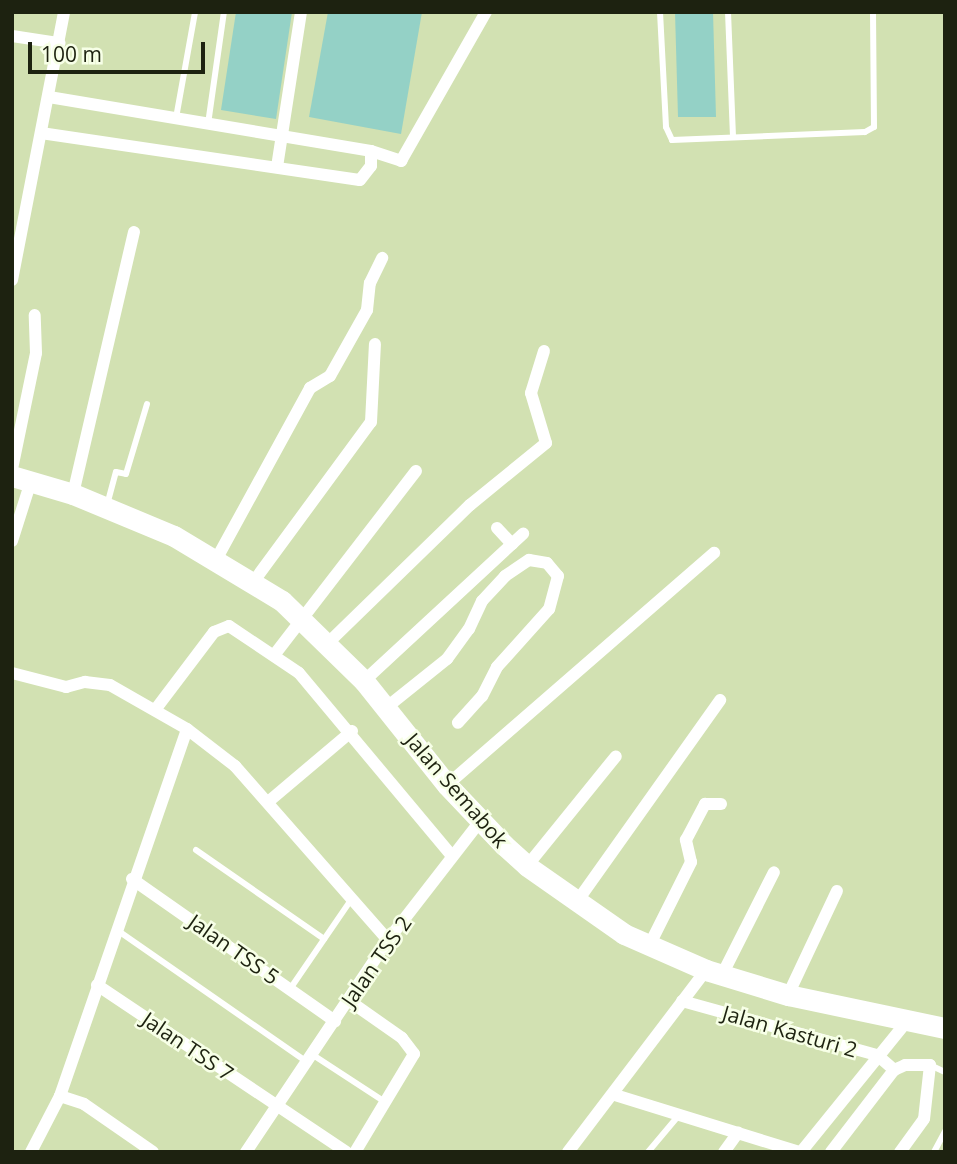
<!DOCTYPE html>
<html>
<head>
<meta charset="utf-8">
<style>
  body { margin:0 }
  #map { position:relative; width:957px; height:1164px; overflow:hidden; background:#d2e1b2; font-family:"Open Sans",sans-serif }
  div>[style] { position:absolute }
  .building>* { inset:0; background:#94d1c6 }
  .service>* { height:6px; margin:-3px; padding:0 3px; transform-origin:3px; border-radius:3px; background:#fff }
  .minor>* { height:12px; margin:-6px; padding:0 6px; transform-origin:6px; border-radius:6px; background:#fff }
  .primary>* { height:21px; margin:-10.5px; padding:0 10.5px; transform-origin:10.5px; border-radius:10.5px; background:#fff }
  span { translate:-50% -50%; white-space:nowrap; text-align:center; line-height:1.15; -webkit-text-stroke:5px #f7ffe7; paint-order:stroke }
  .street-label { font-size:21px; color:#1d2210 }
  .frame { position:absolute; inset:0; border:14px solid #1d2210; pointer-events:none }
  .scale { position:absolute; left:28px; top:42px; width:177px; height:32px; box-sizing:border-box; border:4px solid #1d2210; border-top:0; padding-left:9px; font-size:21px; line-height:24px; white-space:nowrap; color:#1d2210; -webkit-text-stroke:5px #f7ffe7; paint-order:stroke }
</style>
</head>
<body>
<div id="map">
  <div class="building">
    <i style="clip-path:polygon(236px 12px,292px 12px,276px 119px,221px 110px)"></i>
    <i style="clip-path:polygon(328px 12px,422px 12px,401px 134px,309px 117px)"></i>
    <i style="clip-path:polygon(675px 12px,713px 12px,716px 117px,678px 117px)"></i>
  </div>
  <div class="service">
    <i style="left:660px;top:12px;width:115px;rotate:87deg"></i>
    <i style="left:666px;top:127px;width:14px;rotate:65deg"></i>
    <i style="left:672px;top:140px;width:193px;rotate:-2.4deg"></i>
    <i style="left:865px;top:132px;width:10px;rotate:-29deg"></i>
    <i style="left:874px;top:127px;width:115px;rotate:-90.5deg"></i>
    <i style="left:728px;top:12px;width:124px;rotate:87.7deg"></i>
    <i style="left:176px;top:118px;width:108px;rotate:-79.8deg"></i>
    <i style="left:208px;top:124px;width:113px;rotate:-81.9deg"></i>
    <i style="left:107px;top:505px;width:34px;rotate:-75deg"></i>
    <i style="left:116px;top:472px;width:10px;rotate:11deg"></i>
    <i style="left:126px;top:474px;width:73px;rotate:-73.3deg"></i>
    <i style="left:196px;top:850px;width:156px;rotate:34.8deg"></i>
    <i style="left:117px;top:930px;width:231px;rotate:34.8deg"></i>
    <i style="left:290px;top:989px;width:108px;rotate:-55.6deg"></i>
    <i style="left:313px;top:1055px;width:86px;rotate:33.1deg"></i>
    <i style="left:930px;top:1065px;width:17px;rotate:25deg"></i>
    <i style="left:648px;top:1152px;width:48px;rotate:-50deg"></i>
    <i style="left:934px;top:1152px;width:24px;rotate:-62deg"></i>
  </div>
  <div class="minor">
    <i style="left:12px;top:36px;width:48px;rotate:8.5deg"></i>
    <i style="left:49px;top:97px;width:326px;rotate:9.5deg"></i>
    <i style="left:371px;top:151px;width:32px;rotate:18deg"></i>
    <i style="left:401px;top:161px;width:172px;rotate:-60.3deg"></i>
    <i style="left:41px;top:133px;width:322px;rotate:8.4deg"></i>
    <i style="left:360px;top:180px;width:18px;rotate:-52deg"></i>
    <i style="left:371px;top:166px;width:15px;rotate:-90deg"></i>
    <i style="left:277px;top:167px;width:157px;rotate:-81.2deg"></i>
    <i style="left:12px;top:280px;width:273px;rotate:-79deg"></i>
    <i style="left:12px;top:469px;width:118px;rotate:-78.3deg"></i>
    <i style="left:36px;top:353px;width:38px;rotate:-92deg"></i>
    <i style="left:73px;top:494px;width:269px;rotate:-76.9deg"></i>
    <i style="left:497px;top:528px;width:22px;rotate:47deg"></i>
    <i style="left:12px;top:541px;width:63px;rotate:-72.4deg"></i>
    <i style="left:217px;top:558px;width:194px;rotate:-61.3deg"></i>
    <i style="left:310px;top:388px;width:23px;rotate:-31deg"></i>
    <i style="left:330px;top:376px;width:76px;rotate:-60.7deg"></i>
    <i style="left:367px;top:310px;width:27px;rotate:-84deg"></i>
    <i style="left:370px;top:283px;width:28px;rotate:-64deg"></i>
    <i style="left:254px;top:581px;width:197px;rotate:-53.7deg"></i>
    <i style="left:371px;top:422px;width:78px;rotate:-87.1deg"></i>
    <i style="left:329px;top:642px;width:197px;rotate:-44.2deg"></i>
    <i style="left:470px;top:505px;width:98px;rotate:-39.2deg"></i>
    <i style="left:546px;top:443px;width:52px;rotate:-106.7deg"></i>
    <i style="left:531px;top:393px;width:44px;rotate:-72.8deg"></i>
    <i style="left:275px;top:654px;width:231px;rotate:-52.4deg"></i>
    <i style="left:12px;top:673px;width:56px;rotate:14.5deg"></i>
    <i style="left:66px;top:687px;width:20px;rotate:-15deg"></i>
    <i style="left:85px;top:682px;width:25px;rotate:7deg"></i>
    <i style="left:110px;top:685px;width:89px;rotate:29.7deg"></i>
    <i style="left:187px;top:729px;width:61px;rotate:37.6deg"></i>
    <i style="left:235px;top:766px;width:232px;rotate:48.7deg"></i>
    <i style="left:364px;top:681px;width:217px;rotate:-42.8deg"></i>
    <i style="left:387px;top:707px;width:77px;rotate:-38.7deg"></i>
    <i style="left:447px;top:659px;width:37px;rotate:-54deg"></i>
    <i style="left:469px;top:629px;width:31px;rotate:-65deg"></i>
    <i style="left:482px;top:601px;width:34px;rotate:-47deg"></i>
    <i style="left:505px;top:576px;width:29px;rotate:-34deg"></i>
    <i style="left:529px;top:560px;width:18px;rotate:9deg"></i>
    <i style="left:547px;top:563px;width:17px;rotate:50deg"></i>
    <i style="left:558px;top:576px;width:34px;rotate:105deg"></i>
    <i style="left:549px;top:609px;width:78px;rotate:131.9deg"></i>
    <i style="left:497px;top:667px;width:33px;rotate:117deg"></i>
    <i style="left:482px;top:696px;width:36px;rotate:132deg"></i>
    <i style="left:155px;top:710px;width:98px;rotate:-52.9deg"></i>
    <i style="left:214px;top:632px;width:16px;rotate:-22deg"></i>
    <i style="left:229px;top:626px;width:84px;rotate:33.9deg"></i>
    <i style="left:299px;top:673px;width:239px;rotate:50.1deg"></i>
    <i style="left:447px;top:785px;width:354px;rotate:-41deg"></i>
    <i style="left:268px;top:802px;width:110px;rotate:-40.2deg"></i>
    <i style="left:527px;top:866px;width:141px;rotate:-51deg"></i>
    <i style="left:132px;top:879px;width:248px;rotate:35deg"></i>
    <i style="left:576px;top:903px;width:249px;rotate:-54.6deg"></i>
    <i style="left:649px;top:946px;width:94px;rotate:-63.4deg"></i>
    <i style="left:691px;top:862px;width:23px;rotate:-103deg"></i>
    <i style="left:686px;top:840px;width:41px;rotate:-62.2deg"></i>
    <i style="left:705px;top:804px;width:16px"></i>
    <i style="left:722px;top:975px;width:115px;rotate:-63.2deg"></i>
    <i style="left:97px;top:985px;width:300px;rotate:33.8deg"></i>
    <i style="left:788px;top:995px;width:115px;rotate:-64.8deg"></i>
    <i style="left:348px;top:1000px;width:66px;rotate:35.1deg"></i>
    <i style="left:402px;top:1038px;width:20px;rotate:53deg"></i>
    <i style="left:414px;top:1054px;width:114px;rotate:121deg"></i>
    <i style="left:682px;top:1001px;width:202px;rotate:15.5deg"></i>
    <i style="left:877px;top:1055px;width:23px;rotate:41deg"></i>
    <i style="left:615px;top:1095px;width:193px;rotate:17.2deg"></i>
    <i style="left:60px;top:1096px;width:25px;rotate:18deg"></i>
    <i style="left:84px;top:1104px;width:84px;rotate:34.8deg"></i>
    <i style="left:31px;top:1152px;width:63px;rotate:-62.6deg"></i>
    <i style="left:60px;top:1096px;width:388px;rotate:-70.9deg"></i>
    <i style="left:246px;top:1152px;width:255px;rotate:-56.2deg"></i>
    <i style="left:388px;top:940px;width:152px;rotate:-52.2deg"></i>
    <i style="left:568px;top:1152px;width:228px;rotate:-52.8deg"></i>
    <i style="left:724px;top:1152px;width:24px;rotate:-54deg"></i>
    <i style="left:801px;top:1152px;width:169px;rotate:-51deg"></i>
    <i style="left:831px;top:1152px;width:103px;rotate:-52.5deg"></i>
    <i style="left:894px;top:1070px;width:12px;rotate:-24deg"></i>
    <i style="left:905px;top:1065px;width:25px"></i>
    <i style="left:930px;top:1065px;width:54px;rotate:96.3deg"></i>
    <i style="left:924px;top:1119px;width:41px;rotate:126deg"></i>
  </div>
  <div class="primary">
    <i style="left:12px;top:476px;width:64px;rotate:16.4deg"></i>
    <i style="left:73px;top:494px;width:109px;rotate:22.6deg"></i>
    <i style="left:174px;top:536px;width:126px;rotate:31deg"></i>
    <i style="left:282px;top:601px;width:115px;rotate:44.3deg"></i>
    <i style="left:364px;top:681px;width:133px;rotate:51.4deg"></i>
    <i style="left:447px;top:785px;width:83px;rotate:46.5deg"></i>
    <i style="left:504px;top:845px;width:31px;rotate:42deg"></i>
    <i style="left:527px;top:866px;width:118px;rotate:35deg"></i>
    <i style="left:624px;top:934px;width:90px;rotate:23.7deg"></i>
    <i style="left:706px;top:970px;width:86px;rotate:17deg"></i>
    <i style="left:788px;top:995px;width:160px;rotate:11.9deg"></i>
  </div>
  <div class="street-label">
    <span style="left:457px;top:790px;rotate:49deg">Jalan Semabok</span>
    <span style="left:234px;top:949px;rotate:35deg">Jalan TSS 5</span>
    <span style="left:376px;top:961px;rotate:-55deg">Jalan TSS 2</span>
    <span style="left:790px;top:1031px;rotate:16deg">Jalan Kasturi 2</span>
    <span style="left:188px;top:1046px;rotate:34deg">Jalan TSS 7</span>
  </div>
  <div class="frame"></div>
  <div class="scale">100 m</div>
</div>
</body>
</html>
